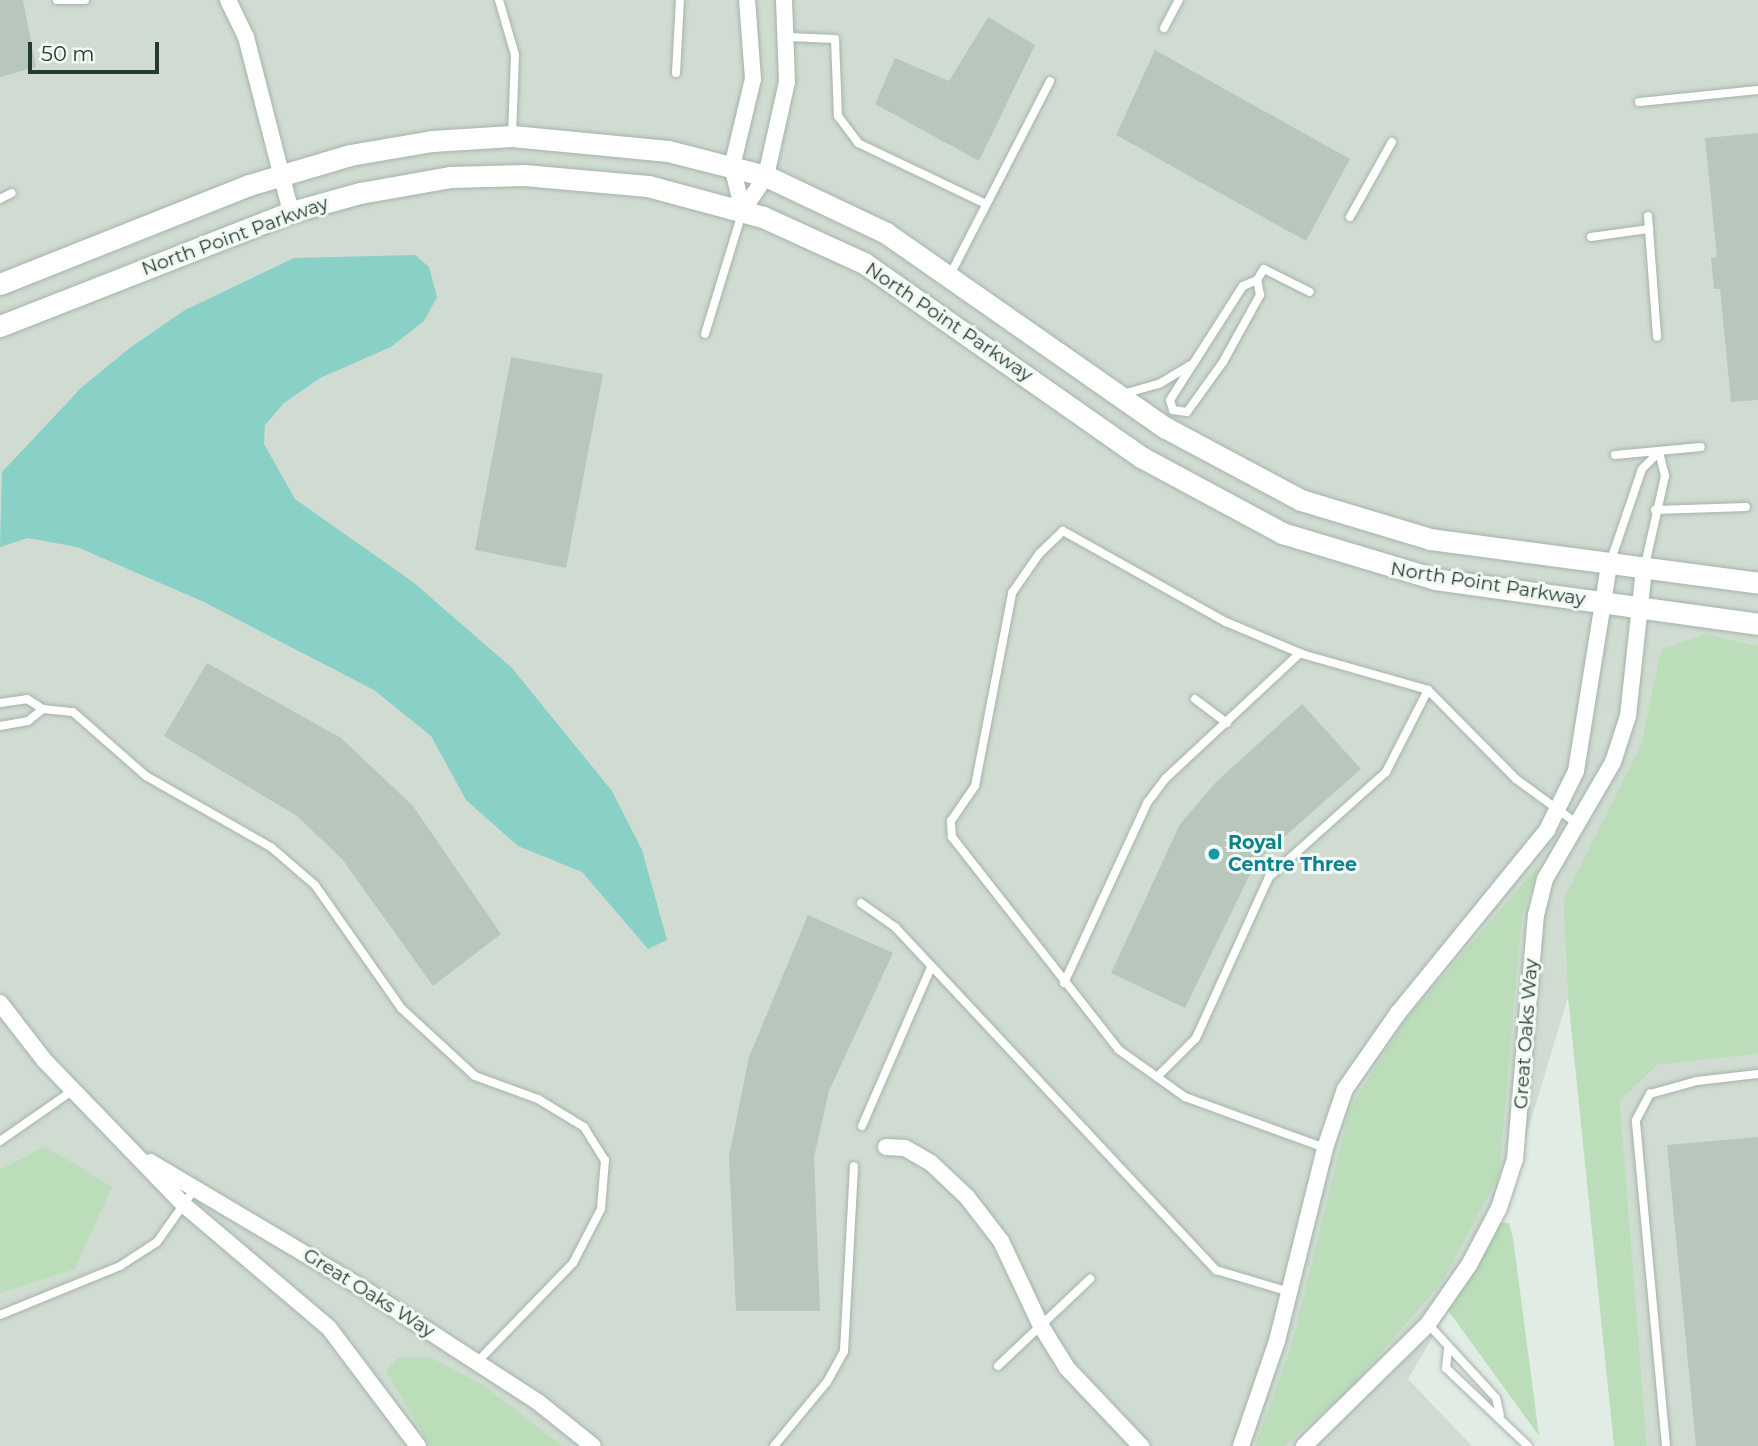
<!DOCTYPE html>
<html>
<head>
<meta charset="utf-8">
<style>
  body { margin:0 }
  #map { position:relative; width:1758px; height:1446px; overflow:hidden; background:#e1ece4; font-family:Montserrat,sans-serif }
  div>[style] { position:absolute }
  .built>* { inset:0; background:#d0dcd2 }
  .green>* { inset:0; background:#bbddba }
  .water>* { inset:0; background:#89d1c6 }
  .building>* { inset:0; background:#b7c7bc }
  .roads { filter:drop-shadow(0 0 2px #a4b4a9) drop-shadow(0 0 2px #a4b4a9) }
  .service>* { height:8px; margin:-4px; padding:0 4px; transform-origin:4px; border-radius:4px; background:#fff }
  .minor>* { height:16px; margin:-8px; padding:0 8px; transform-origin:8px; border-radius:8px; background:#fff }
  .tertiary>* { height:21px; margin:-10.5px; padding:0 10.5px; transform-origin:10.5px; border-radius:10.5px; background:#fff }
  .dots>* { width:19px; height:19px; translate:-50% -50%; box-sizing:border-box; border:4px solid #f2f8f3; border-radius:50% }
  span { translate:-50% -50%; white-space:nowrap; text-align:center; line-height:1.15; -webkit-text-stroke:6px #f2f8f3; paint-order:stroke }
  .street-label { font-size:19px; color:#223d2d }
  .culture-label { font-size:19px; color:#0d838f; font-weight:700 }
  .left { translate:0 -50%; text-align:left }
  .scale { position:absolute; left:28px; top:42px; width:131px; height:32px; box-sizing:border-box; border:4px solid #223d2d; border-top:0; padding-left:9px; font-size:21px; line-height:24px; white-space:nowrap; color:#223d2d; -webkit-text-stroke:5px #f2f8f3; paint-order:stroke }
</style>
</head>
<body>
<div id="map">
  <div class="built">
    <i style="clip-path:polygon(0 0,1758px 0,1758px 646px,1706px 634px,1661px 649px,1641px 744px,1563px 900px,1568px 997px,1500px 1223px,1408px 1379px,1472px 1446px,0 1446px,0 1293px,74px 1270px,45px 1146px,0 1169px)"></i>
    <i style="clip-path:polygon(1758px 1054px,1758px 1446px,1647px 1446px,1620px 1101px,1657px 1065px)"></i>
  </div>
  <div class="green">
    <i style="clip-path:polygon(1706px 634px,1758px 646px,1758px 1054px,1657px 1065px,1620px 1101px,1647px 1446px,1614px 1446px,1568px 997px,1563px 900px,1641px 744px,1661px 649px)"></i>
    <i style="clip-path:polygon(1539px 865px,1522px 915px,1499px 1175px,1444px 1279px,1352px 1387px,1284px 1446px,1255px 1446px,1291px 1348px,1350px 1108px,1407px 1018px)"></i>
    <i style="clip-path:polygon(45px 1146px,112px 1187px,74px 1270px,0 1293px,0 1169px)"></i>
    <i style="clip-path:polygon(1500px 1223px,1509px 1223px,1513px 1238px,1539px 1436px,1447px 1309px)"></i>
    <i style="clip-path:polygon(398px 1358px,432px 1358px,486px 1387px,562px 1446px,430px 1446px,386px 1371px)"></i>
  </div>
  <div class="water">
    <i style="clip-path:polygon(415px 255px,429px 267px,437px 297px,424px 321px,391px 347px,320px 378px,284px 403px,265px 425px,264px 444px,295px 499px,413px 582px,512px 668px,612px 791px,642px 850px,667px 940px,648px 949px,582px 872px,518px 846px,466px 800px,431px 736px,374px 690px,204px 602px,77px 547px,28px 538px,0 547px,2px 472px,81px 388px,131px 347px,185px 310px,294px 258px)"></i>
  </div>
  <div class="building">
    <i style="clip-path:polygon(0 0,23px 0,36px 67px,0 77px)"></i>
    <i style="clip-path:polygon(988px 17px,1035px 45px,979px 161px,875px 104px,895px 58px,949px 81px)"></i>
    <i style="clip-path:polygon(1155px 50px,1350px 159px,1306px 241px,1116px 135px)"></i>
    <i style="clip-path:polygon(1758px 133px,1758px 400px,1731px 402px,1720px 289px,1714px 289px,1711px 258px,1717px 257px,1705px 138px)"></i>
    <i style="clip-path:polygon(511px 357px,603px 374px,566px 568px,475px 550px)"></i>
    <i style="clip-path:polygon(207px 663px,341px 738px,413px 806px,501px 934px,433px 986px,342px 859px,297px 816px,164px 736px)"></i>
    <i style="clip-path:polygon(1302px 704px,1361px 769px,1256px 862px,1185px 1008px,1111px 973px,1180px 824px,1217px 781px)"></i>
    <i style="clip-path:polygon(808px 915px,893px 953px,829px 1091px,814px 1157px,820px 1311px,736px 1311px,729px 1156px,749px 1057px)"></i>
    <i style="clip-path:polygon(1758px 1137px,1758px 1446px,1696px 1446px,1667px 1145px)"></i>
  </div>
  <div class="roads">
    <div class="service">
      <i style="left:57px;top:0;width:28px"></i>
      <i style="left:499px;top:0;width:57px;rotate:73.8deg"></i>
      <i style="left:515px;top:55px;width:81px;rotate:92.1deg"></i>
      <i style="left:1164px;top:28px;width:32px;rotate:-62deg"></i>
      <i style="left:788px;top:37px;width:47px;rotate:2.4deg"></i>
      <i style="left:835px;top:39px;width:77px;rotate:87.8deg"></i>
      <i style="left:838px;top:116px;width:34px;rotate:53deg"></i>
      <i style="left:858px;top:143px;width:142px;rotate:25.5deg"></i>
      <i style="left:676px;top:73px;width:73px;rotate:-86.9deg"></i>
      <i style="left:1639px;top:102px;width:120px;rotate:-5.8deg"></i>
      <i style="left:0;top:199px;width:13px;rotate:-27deg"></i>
      <i style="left:1648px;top:216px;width:121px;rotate:85.7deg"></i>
      <i style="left:1350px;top:217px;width:86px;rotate:-60.8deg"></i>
      <i style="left:1591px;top:237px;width:59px;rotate:-7.9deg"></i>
      <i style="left:951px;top:273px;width:216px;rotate:-62.7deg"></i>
      <i style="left:705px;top:334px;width:127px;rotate:-73deg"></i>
      <i style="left:1123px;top:394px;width:37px;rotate:-16deg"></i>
      <i style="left:1159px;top:384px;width:37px;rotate:-31deg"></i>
      <i style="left:1173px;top:410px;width:10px;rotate:-107deg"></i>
      <i style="left:1170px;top:400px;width:135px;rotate:-57.4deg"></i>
      <i style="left:1243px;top:286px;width:15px;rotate:-23deg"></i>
      <i style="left:1257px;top:280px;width:13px;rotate:-58deg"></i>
      <i style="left:1264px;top:269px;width:51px;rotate:26.6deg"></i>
      <i style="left:1173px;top:410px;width:14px;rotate:8deg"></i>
      <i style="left:1187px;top:412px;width:62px;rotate:-54.2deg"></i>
      <i style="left:1223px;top:362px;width:77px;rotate:-61.1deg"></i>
      <i style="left:1260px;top:295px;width:15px;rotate:-101deg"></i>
      <i style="left:1615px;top:455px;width:86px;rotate:-5.3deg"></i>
      <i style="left:1655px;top:510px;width:91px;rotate:-1.9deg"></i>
      <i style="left:1610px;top:563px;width:99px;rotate:-71.2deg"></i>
      <i style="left:1642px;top:469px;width:24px;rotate:-45deg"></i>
      <i style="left:1645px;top:565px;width:91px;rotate:-77.3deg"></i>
      <i style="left:1665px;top:476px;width:25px;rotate:-104deg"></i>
      <i style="left:1195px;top:699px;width:40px;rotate:37deg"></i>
      <i style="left:0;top:703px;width:27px;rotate:-8deg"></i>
      <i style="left:27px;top:699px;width:19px;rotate:32deg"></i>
      <i style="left:43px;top:709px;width:30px;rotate:6deg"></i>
      <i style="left:73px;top:712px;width:97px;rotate:41.2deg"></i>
      <i style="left:146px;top:776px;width:145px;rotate:29.7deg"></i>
      <i style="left:272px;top:848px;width:57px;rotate:40.7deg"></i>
      <i style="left:315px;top:885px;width:150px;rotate:55deg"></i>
      <i style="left:401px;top:1008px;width:100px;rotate:42.6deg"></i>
      <i style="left:475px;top:1076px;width:67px;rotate:20.1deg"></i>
      <i style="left:538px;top:1099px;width:54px;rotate:31.3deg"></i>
      <i style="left:584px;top:1127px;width:39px;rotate:58deg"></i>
      <i style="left:605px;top:1160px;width:49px;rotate:94.7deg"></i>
      <i style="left:601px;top:1209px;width:61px;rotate:117.4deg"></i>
      <i style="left:573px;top:1263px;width:138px;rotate:134.1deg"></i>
      <i style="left:0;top:726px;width:28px;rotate:-10deg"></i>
      <i style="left:28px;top:721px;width:19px;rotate:-39deg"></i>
      <i style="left:861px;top:903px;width:42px;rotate:35.2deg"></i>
      <i style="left:895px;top:927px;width:470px;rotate:46.9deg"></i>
      <i style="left:1216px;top:1270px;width:77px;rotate:16.6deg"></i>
      <i style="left:1064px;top:983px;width:198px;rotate:-65.2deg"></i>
      <i style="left:1147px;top:803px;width:31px;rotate:-53deg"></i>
      <i style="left:1166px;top:778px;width:183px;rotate:-43deg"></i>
      <i style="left:1157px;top:1077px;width:55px;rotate:-45deg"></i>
      <i style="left:1196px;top:1038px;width:177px;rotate:-65.6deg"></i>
      <i style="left:1269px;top:877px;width:157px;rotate:-41.9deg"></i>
      <i style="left:1386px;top:772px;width:92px;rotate:-62.9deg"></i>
      <i style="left:862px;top:1126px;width:173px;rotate:-66.5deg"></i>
      <i style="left:0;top:1141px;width:88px;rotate:-34.8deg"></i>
      <i style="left:1325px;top:1148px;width:149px;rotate:-160deg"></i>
      <i style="left:1185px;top:1097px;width:81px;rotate:-144.5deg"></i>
      <i style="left:1119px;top:1050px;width:271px;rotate:-128.1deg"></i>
      <i style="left:952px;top:837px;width:16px;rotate:-94deg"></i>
      <i style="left:951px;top:821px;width:42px;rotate:-55.6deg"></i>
      <i style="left:975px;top:786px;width:197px;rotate:-79.1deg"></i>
      <i style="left:1012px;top:593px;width:47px;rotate:-55.3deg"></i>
      <i style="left:1039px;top:554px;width:33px;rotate:-44deg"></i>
      <i style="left:1063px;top:531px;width:187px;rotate:29.2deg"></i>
      <i style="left:1226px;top:622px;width:82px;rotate:22.8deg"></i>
      <i style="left:1302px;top:654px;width:131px;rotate:15.9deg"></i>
      <i style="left:1428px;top:690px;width:125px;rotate:45.3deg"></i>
      <i style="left:1516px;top:779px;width:78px;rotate:36.1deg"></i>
      <i style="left:0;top:1315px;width:130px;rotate:-22.2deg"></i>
      <i style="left:120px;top:1266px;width:44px;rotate:-33deg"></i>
      <i style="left:157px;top:1242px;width:67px;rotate:-54.7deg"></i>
      <i style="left:1428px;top:1324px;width:100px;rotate:47.4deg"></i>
      <i style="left:1496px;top:1398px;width:17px;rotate:77deg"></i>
      <i style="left:1448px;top:1349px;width:19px;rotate:96deg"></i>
      <i style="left:1446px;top:1368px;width:113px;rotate:43.6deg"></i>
      <i style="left:998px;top:1366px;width:127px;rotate:-43.4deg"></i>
      <i style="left:774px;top:1446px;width:83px;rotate:-50.4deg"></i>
      <i style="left:827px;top:1382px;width:35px;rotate:-61deg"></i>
      <i style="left:844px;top:1351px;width:185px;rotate:-86.9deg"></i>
      <i style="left:1666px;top:1446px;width:327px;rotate:-95.3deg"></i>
      <i style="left:1636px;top:1120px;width:30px;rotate:-62deg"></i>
      <i style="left:1650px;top:1094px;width:49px;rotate:-15.5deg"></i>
      <i style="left:1697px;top:1081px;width:61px;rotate:-6.5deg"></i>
    </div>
    <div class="minor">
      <i style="left:228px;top:0;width:41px;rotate:64.1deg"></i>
      <i style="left:246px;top:37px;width:181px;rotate:75.6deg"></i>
      <i style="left:743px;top:210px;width:41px;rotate:-55.9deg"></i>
      <i style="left:766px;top:176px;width:96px;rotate:-77.4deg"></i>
      <i style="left:787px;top:82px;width:82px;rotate:-92.1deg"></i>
      <i style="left:743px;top:210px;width:44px;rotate:-104.3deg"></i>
      <i style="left:732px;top:167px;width:90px;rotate:-76.6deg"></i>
      <i style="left:753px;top:79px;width:79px;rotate:-94.3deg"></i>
      <i style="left:0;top:1003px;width:72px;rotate:52.3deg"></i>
      <i style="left:44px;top:1060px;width:202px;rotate:46deg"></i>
      <i style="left:184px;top:1205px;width:190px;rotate:40.3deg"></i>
      <i style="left:329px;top:1328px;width:148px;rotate:53deg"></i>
      <i style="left:886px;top:1147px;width:19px;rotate:3deg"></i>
      <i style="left:905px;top:1148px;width:30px;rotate:30deg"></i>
      <i style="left:931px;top:1163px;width:50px;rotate:43.4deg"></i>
      <i style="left:967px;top:1197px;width:56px;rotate:52.3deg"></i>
      <i style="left:1001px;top:1241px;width:94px;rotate:64.8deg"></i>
      <i style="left:1041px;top:1326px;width:49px;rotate:58.2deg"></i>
      <i style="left:1067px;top:1368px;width:108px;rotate:46.5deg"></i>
      <i style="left:150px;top:1162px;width:252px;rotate:30.7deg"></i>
      <i style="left:367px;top:1291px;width:204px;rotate:33deg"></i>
      <i style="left:538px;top:1402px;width:70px;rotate:38.7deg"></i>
      <i style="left:1241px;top:1446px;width:111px;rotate:-71.1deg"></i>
      <i style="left:1277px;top:1341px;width:199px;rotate:-76deg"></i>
      <i style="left:1325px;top:1148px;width:62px;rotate:-71.3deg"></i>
      <i style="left:1345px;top:1089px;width:93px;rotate:-55.1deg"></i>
      <i style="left:1398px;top:1013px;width:236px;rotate:-50.8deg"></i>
      <i style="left:1547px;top:830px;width:66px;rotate:-63.8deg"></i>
      <i style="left:1576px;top:771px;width:208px;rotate:-80.9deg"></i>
      <i style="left:1304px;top:1446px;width:174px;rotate:-44.5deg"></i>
      <i style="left:1428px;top:1324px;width:72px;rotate:-55.2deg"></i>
      <i style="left:1469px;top:1265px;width:64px;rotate:-62.2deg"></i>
      <i style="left:1499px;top:1208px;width:52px;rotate:-71.9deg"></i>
      <i style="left:1515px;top:1159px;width:245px;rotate:-85.1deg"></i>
      <i style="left:1536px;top:915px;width:37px;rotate:-76deg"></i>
      <i style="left:1545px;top:879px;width:135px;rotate:-59.8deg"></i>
      <i style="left:1613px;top:762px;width:48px;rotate:-71.9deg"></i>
      <i style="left:1628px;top:716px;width:148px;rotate:-83.8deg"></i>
    </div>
    <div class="tertiary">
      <i style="left:0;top:284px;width:268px;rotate:-21.7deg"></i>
      <i style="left:249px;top:185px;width:105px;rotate:-16.5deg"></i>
      <i style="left:350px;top:155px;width:83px;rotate:-9.7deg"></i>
      <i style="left:432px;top:141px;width:80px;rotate:-3.6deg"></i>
      <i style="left:512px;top:136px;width:157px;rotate:5.5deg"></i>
      <i style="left:668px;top:151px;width:101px;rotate:14.3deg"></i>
      <i style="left:766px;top:176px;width:133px;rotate:25.4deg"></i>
      <i style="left:886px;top:233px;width:341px;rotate:34.9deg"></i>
      <i style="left:1166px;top:428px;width:153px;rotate:28.1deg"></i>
      <i style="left:1301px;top:500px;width:135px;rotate:16.8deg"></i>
      <i style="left:1430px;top:539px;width:331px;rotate:7.6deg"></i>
      <i style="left:0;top:326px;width:313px;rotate:-21.4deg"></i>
      <i style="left:291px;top:212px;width:72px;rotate:-15.4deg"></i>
      <i style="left:360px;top:193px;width:91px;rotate:-10.1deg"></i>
      <i style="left:450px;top:177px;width:74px;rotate:-1.5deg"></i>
      <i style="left:524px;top:175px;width:124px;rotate:5.1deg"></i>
      <i style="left:648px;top:186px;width:119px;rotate:15.1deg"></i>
      <i style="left:763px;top:217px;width:111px;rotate:24.5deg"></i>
      <i style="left:864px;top:263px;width:338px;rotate:35deg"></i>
      <i style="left:1141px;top:457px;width:160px;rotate:28.3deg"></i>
      <i style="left:1282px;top:533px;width:160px;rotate:16.7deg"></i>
      <i style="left:1435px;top:579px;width:326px;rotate:7.9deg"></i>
    </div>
  </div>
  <div class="dots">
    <i style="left:1214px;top:854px;background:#0f9aa8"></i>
  </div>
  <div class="street-label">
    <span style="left:235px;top:236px;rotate:-20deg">North Point Parkway</span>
    <span style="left:949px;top:322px;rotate:34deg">North Point Parkway</span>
    <span style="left:1488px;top:584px;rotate:9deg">North Point Parkway</span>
    <span style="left:1526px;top:1034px;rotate:-86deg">Great Oaks Way</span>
    <span style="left:369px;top:1293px;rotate:32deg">Great Oaks Way</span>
  </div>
  <div class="culture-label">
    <span class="left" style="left:1228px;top:854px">Royal<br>Centre Three</span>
  </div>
  <div class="scale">50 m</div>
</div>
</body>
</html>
